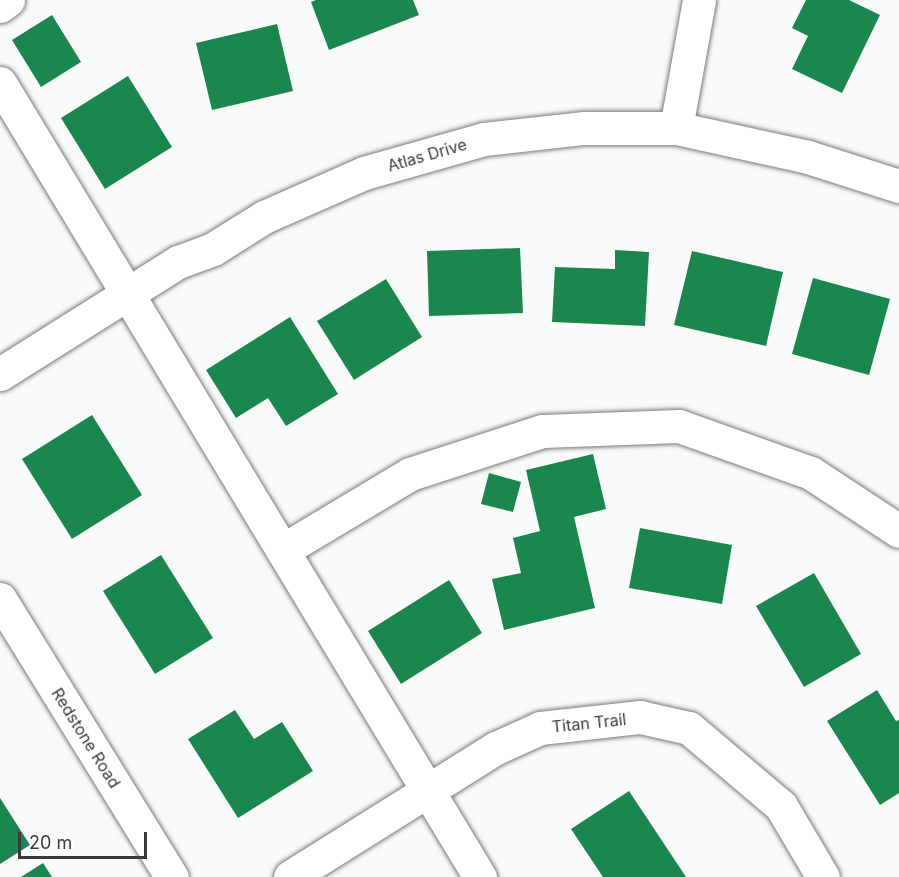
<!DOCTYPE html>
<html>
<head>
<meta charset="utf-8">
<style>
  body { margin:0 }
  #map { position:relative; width:899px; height:877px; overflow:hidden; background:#f8fbf9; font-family:Inter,sans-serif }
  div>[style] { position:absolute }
  .building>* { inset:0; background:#1b864d }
  .roads { filter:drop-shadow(0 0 2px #7a7c7a) drop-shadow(0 0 2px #7a7c7a) }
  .minor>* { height:33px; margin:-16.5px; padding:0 16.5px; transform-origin:16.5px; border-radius:16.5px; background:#fff }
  span { translate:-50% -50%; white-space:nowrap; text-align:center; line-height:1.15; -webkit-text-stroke:6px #fff; paint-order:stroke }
  .street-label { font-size:16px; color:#393a39 }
  .scale { position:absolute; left:18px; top:832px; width:129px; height:27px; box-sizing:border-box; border:3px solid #393a39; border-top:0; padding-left:8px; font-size:18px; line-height:21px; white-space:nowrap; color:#393a39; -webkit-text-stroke:4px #fff; paint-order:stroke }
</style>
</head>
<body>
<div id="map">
  <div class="building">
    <i style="clip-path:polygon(316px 0,413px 0,419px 15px,329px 50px,311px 2px)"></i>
    <i style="clip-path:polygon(806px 0,849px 0,880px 15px,842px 93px,792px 69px,808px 36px,792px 28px)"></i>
    <i style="clip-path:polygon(52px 15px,81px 62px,41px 87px,12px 40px)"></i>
    <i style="clip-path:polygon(277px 24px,293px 91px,212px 110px,196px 43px)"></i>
    <i style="clip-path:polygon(128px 76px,172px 147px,105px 189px,61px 118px)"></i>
    <i style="clip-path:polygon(520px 248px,523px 313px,429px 316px,427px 251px)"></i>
    <i style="clip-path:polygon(615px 250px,649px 252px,645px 326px,552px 322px,555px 267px,615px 269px)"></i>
    <i style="clip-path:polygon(692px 251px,783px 272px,766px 346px,674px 325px)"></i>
    <i style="clip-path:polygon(813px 278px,890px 299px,869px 375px,792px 354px)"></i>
    <i style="clip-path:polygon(386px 279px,422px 337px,354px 380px,317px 321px)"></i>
    <i style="clip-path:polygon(290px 317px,338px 394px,286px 426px,268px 398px,236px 418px,206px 370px)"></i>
    <i style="clip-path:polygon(92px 415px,142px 495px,72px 539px,22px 459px)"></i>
    <i style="clip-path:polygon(593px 454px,606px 509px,574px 517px,595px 608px,504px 630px,492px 579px,521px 573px,513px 538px,540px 531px,526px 470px)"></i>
    <i style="clip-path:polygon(489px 473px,521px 482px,513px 512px,481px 504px)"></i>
    <i style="clip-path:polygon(640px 528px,732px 545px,722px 604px,629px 588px)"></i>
    <i style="clip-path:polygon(161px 555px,213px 638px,155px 674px,103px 591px)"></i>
    <i style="clip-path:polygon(814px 573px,861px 654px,804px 687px,756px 606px)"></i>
    <i style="clip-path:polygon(449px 580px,482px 633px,401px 684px,368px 631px)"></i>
    <i style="clip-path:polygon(877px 690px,896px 721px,899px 720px,899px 793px,880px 805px,827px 721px)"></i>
    <i style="clip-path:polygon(235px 710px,254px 739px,282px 722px,313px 771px,238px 818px,188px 739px)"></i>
    <i style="clip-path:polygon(629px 791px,686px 877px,603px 877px,571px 829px)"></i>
    <i style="clip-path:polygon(0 798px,30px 845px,0 864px)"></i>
    <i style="clip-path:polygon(43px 863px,52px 877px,21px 877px)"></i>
  </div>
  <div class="roads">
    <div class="minor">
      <i style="left:0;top:6px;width:10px;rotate:-37deg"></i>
      <i style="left:0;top:83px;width:928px;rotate:58.85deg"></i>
      <i style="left:676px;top:128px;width:130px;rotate:-79.8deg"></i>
      <i style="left:0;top:374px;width:210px;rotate:-32.2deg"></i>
      <i style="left:178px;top:262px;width:37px;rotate:-20deg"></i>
      <i style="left:213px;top:249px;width:60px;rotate:-32.1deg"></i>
      <i style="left:264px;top:217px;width:109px;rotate:-23.7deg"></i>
      <i style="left:364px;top:173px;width:125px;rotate:-15.8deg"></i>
      <i style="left:484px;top:139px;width:101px;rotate:-6.3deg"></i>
      <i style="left:584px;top:128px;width:92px"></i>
      <i style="left:676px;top:128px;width:135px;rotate:12.4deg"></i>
      <i style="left:808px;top:157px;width:96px;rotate:17.7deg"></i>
      <i style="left:283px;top:550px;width:148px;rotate:-30.9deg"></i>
      <i style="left:410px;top:474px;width:139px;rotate:-18deg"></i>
      <i style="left:542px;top:431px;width:137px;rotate:-2.1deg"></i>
      <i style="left:679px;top:426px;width:140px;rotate:19.6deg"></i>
      <i style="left:811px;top:473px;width:105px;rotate:33.4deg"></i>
      <i style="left:0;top:599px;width:327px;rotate:58.3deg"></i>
      <i style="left:290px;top:877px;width:243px;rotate:-32.1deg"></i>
      <i style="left:496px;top:748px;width:48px;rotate:-24.4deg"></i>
      <i style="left:540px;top:728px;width:101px;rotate:-6.3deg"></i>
      <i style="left:640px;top:717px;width:50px;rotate:12.7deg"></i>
      <i style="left:689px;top:728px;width:121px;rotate:40.3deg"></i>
      <i style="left:781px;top:806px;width:82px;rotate:59.4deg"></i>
    </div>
  </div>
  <div class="street-label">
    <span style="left:427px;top:155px;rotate:-16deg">Atlas Drive</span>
    <span style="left:589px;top:723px;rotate:-6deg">Titan Trail</span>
    <span style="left:86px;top:738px;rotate:58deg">Redstone Road</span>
  </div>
  <div class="scale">20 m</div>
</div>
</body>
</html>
